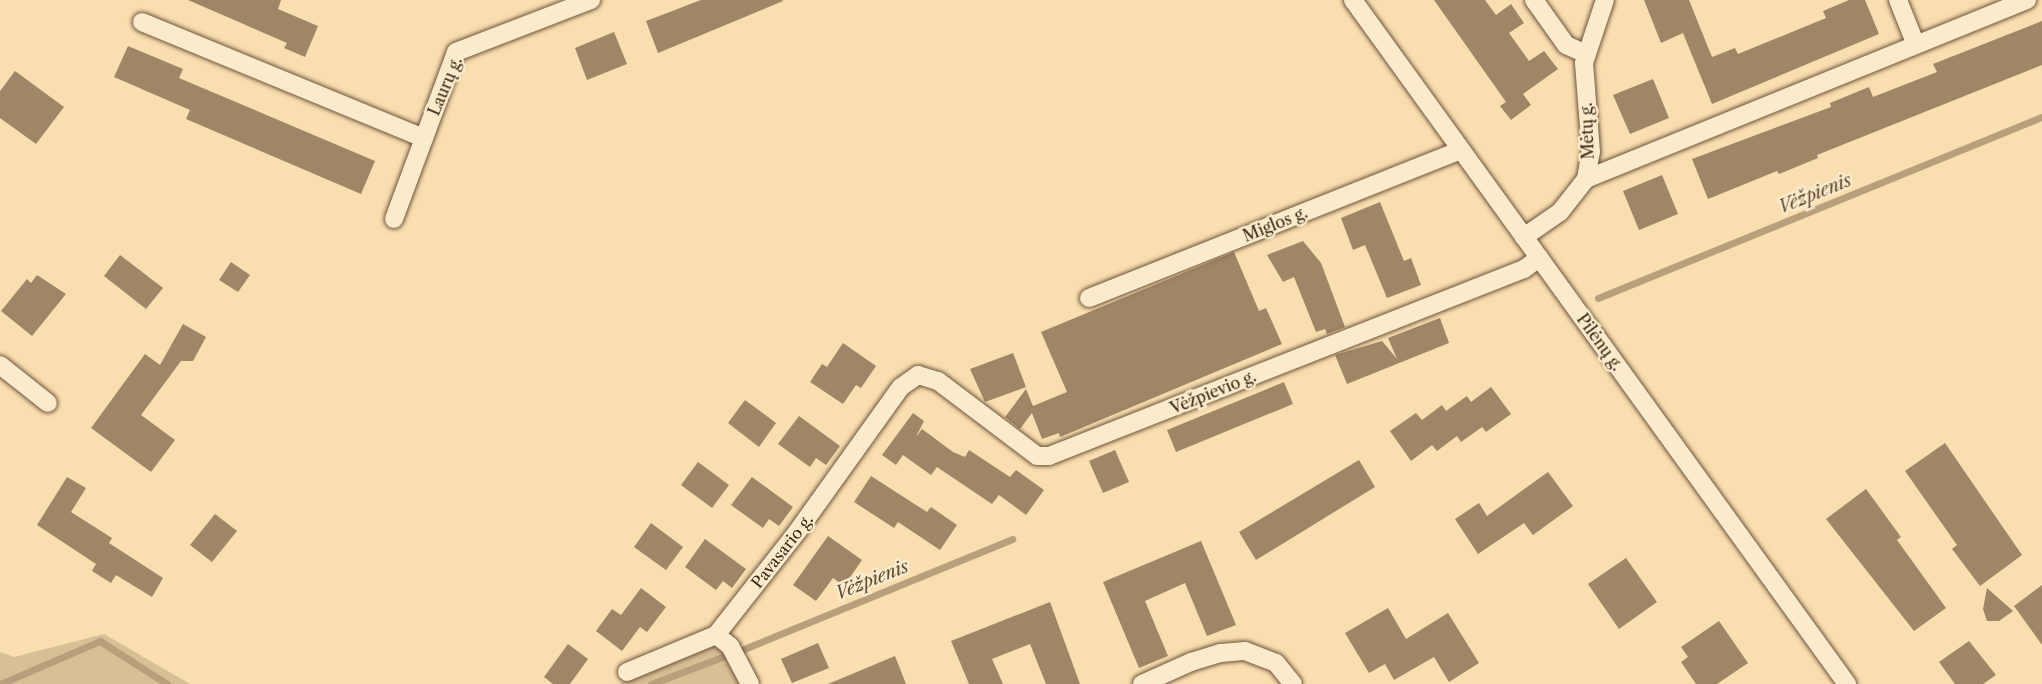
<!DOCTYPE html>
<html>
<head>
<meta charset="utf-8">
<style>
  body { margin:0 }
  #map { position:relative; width:2042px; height:684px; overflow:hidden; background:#f9deaf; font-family:"Libre Caslon Text",serif }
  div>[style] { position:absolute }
  .green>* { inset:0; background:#d9bf95 }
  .stream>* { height:7px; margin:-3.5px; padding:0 3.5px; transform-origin:3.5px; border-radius:3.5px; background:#b99f7b }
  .building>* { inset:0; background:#9f8666 }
  .roads { filter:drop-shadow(0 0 2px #6d543c) drop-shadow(0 0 2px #6d543c) }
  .minor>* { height:18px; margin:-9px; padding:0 9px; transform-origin:9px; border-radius:9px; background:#fbeacb }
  span { translate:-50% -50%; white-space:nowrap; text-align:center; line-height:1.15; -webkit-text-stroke:5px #fbeacb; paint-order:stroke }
  .street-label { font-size:16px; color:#3e2616 }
  .water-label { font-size:18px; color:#634a34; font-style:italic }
</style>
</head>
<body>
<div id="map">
  <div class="green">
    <i style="clip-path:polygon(104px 634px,190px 684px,0 684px,0 652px,14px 657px)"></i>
    <i style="clip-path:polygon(717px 644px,727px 655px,739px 684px,618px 684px)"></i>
  </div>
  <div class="stream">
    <i style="left:1598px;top:298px;width:479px;rotate:-22.2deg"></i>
    <i style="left:744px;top:649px;width:290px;rotate:-22.3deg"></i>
    <i style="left:0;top:684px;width:109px;rotate:-23.3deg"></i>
    <i style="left:100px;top:641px;width:80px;rotate:32.7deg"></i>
    <i style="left:651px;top:684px;width:79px;rotate:-20.7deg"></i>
  </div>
  <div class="building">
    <i style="clip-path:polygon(188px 0,281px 0,278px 9px,318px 26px,305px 57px,284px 48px,287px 43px)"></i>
    <i style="clip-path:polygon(701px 0,782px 0,783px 1px,658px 53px,646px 21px)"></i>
    <i style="clip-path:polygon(1434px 0,1485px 0,1496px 15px,1511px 4px,1524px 23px,1509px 33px,1529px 61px,1544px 51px,1558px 69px,1523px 94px,1531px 105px,1511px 120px,1500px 106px,1506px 102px)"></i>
    <i style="clip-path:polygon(1644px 0,1689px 0,1712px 57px,1735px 48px,1738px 54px,1826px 18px,1823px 11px,1849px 0,1865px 0,1879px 34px,1712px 104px,1683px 33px,1661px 43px)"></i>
    <i style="clip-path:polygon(2042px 21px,2042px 65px,1817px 155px,1818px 158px,1779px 174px,1777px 171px,1708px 199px,1692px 159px,1831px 107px,1830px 103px,1869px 87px,1873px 97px,1937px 72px,1933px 64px)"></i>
    <i style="clip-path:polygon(614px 32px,627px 64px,587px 80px,575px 48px)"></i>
    <i style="clip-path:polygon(128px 46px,183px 69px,179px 78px,375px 161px,361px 194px,186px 119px,190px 110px,114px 77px)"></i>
    <i style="clip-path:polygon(15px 71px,64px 107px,36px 144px,0 118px,0 91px)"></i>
    <i style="clip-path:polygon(1653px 79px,1669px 118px,1630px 134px,1613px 95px)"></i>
    <i style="clip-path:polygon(1662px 175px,1678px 214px,1639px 230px,1623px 191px)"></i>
    <i style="clip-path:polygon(1380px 202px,1404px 261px,1411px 258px,1421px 285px,1387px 298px,1365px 245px,1353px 250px,1341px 218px)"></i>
    <i style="clip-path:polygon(1303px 241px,1321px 263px,1345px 327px,1327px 334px,1325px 329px,1316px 332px,1294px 277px,1283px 282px,1267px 255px)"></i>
    <i style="clip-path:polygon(1234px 252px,1259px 311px,1266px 308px,1282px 344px,1060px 437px,1059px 433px,1042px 439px,1032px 413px,1020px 429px,1005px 417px,1026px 389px,1033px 406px,1067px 392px,1041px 332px)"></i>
    <i style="clip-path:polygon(120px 255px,163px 288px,146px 309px,104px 276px)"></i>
    <i style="clip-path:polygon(231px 262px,250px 275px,238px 292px,219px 280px)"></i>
    <i style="clip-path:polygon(37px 275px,66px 294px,32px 336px,1px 311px,27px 279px,31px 283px)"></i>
    <i style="clip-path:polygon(1440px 318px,1449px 343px,1347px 384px,1335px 355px,1382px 341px,1397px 359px,1388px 338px)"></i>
    <i style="clip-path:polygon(183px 324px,206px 337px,193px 361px,181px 361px,141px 415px,175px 440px,151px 472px,91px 428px,145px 354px,160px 365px)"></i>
    <i style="clip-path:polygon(843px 343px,876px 366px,861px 388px,856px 385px,843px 404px,810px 382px,822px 364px,827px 367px)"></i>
    <i style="clip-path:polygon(1013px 353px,1026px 387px,985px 402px,970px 369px)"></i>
    <i style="clip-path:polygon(1284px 382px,1293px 404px,1176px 452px,1167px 430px)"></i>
    <i style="clip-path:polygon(1491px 387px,1511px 414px,1486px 432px,1482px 427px,1461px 442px,1457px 436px,1437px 451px,1432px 445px,1411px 461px,1390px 431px,1416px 413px,1422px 420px,1442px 405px,1446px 411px,1467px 396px,1471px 402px)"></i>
    <i style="clip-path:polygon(745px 400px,776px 423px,759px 447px,728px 423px)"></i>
    <i style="clip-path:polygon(913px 413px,924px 421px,916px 437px,922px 429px,953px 452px,965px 457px,969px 450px,1010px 477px,1016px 470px,1044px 490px,1026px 515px,999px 495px,992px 504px,937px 467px,931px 475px,903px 455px,896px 465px,882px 455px)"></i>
    <i style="clip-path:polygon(799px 416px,840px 446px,826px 465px,816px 458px,810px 467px,778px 444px)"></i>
    <i style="clip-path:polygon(1945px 443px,2022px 555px,1980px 586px,1952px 549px,1957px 545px,1905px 471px)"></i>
    <i style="clip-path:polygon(1115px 450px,1129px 482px,1103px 493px,1089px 461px)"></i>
    <i style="clip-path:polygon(1359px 460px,1375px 487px,1256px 560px,1239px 532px)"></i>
    <i style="clip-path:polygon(698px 462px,729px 485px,712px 508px,681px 485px)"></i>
    <i style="clip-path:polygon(1548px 472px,1573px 506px,1533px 535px,1524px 523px,1478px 554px,1455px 519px,1479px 503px,1487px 516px)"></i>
    <i style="clip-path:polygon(871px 476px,927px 512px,931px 507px,957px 525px,940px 550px,898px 522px,894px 528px,854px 502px)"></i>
    <i style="clip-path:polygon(67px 477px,86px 488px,71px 512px,112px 538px,109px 543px,163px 578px,152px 597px,116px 575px,111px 583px,92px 571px,96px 564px,37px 525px)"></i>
    <i style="clip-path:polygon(752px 477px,793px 507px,779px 526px,769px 519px,763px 528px,731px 505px)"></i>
    <i style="clip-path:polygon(1866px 489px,1901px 537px,1897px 540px,1946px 608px,1914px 631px,1826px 519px)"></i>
    <i style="clip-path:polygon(215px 514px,237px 531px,212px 562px,190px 545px)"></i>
    <i style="clip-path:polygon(651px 523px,683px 547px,666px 570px,634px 547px)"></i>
    <i style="clip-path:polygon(828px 536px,862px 560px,844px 586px,833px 578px,816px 601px,793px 585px)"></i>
    <i style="clip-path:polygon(705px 539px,746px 569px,732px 588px,723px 581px,716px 590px,685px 567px)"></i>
    <i style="clip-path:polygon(1201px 541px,1236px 625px,1207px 636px,1185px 583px,1145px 601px,1168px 656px,1139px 668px,1103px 582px)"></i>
    <i style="clip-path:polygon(1626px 558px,1657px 602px,1619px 629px,1588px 584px)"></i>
    <i style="clip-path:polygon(2042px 585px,2042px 645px,2014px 606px)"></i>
    <i style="clip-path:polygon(641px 588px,666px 607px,647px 632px,640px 627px,622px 651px,596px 631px,612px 609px,621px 615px)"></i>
    <i style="clip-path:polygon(1987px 588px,2013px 611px,1999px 621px,1987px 621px,1983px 609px)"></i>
    <i style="clip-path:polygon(1050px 602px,1080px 684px,1046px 684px,1030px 644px,992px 659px,1003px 684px,969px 684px,951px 641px)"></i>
    <i style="clip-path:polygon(1388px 608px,1406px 639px,1448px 613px,1479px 663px,1449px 682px,1434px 657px,1394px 680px,1385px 664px,1369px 673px,1345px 633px)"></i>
    <i style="clip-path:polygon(1719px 621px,1748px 663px,1717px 684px,1696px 684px,1681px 662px,1688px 657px,1681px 647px)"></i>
    <i style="clip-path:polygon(1969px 641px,1996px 675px,1983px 684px,1955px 684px,1939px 662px)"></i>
    <i style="clip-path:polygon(818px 643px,829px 668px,792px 683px,781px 659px)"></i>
    <i style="clip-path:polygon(568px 644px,588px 659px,570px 684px,553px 684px,544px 677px)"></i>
    <i style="clip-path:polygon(895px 656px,906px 684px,828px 684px)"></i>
  </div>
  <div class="roads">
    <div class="minor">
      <i style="left:1353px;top:0;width:844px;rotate:54.16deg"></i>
      <i style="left:1534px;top:0;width:55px;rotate:54.6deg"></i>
      <i style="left:1566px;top:45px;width:22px;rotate:24deg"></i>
      <i style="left:1898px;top:0;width:48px;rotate:68.2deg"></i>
      <i style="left:142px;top:22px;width:305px;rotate:22.4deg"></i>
      <i style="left:1586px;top:179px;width:476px;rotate:-22.1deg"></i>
      <i style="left:394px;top:219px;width:178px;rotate:-69.6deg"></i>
      <i style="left:456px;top:52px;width:145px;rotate:-21.1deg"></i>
      <i style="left:1524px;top:237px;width:44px;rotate:-34.8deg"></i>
      <i style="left:1560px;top:212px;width:42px;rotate:-51.8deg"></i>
      <i style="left:1586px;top:179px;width:27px;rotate:-80deg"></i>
      <i style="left:1591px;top:152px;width:89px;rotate:-94.5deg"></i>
      <i style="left:1584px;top:63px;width:66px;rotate:-71.6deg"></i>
      <i style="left:1089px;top:298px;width:399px;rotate:-21.7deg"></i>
      <i style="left:0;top:365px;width:61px;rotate:38.4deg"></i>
      <i style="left:716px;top:635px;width:18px;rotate:38deg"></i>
      <i style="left:730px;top:646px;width:43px;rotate:62.2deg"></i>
      <i style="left:627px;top:672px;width:96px;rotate:-22.6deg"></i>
      <i style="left:716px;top:635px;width:131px;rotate:-51.8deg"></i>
      <i style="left:797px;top:532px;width:178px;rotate:-54.4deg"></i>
      <i style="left:901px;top:387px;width:21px;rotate:-35deg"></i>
      <i style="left:918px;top:375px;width:21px;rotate:17deg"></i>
      <i style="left:938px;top:381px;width:124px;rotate:37.1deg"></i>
      <i style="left:1037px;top:456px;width:12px"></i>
      <i style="left:1049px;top:456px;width:510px;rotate:-21.49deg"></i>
      <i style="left:1524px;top:269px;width:19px;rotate:-36deg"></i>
      <i style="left:1142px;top:684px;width:54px;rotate:-24.2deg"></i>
      <i style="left:1191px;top:662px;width:31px;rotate:-17deg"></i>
      <i style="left:1221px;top:653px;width:24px;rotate:-5deg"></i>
      <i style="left:1245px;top:651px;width:33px;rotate:21deg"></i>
      <i style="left:1276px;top:663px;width:27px;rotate:51deg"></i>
    </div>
  </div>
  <div class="street-label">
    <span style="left:445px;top:86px;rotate:-67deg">Laurų g.</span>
    <span style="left:1587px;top:131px;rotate:-92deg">Mėtų g.</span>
    <span style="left:1275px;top:224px;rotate:-22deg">Miglos g.</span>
    <span style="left:1600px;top:342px;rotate:54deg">Pilėnų g.</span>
    <span style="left:1213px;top:392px;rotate:-22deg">Vėžpievio g.</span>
    <span style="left:782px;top:551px;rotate:-52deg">Pavasario g.</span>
  </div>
  <div class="water-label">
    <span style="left:1815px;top:194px;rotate:-22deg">Vėžpienis</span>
    <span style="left:872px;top:580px;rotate:-22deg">Vėžpienis</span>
  </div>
</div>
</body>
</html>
